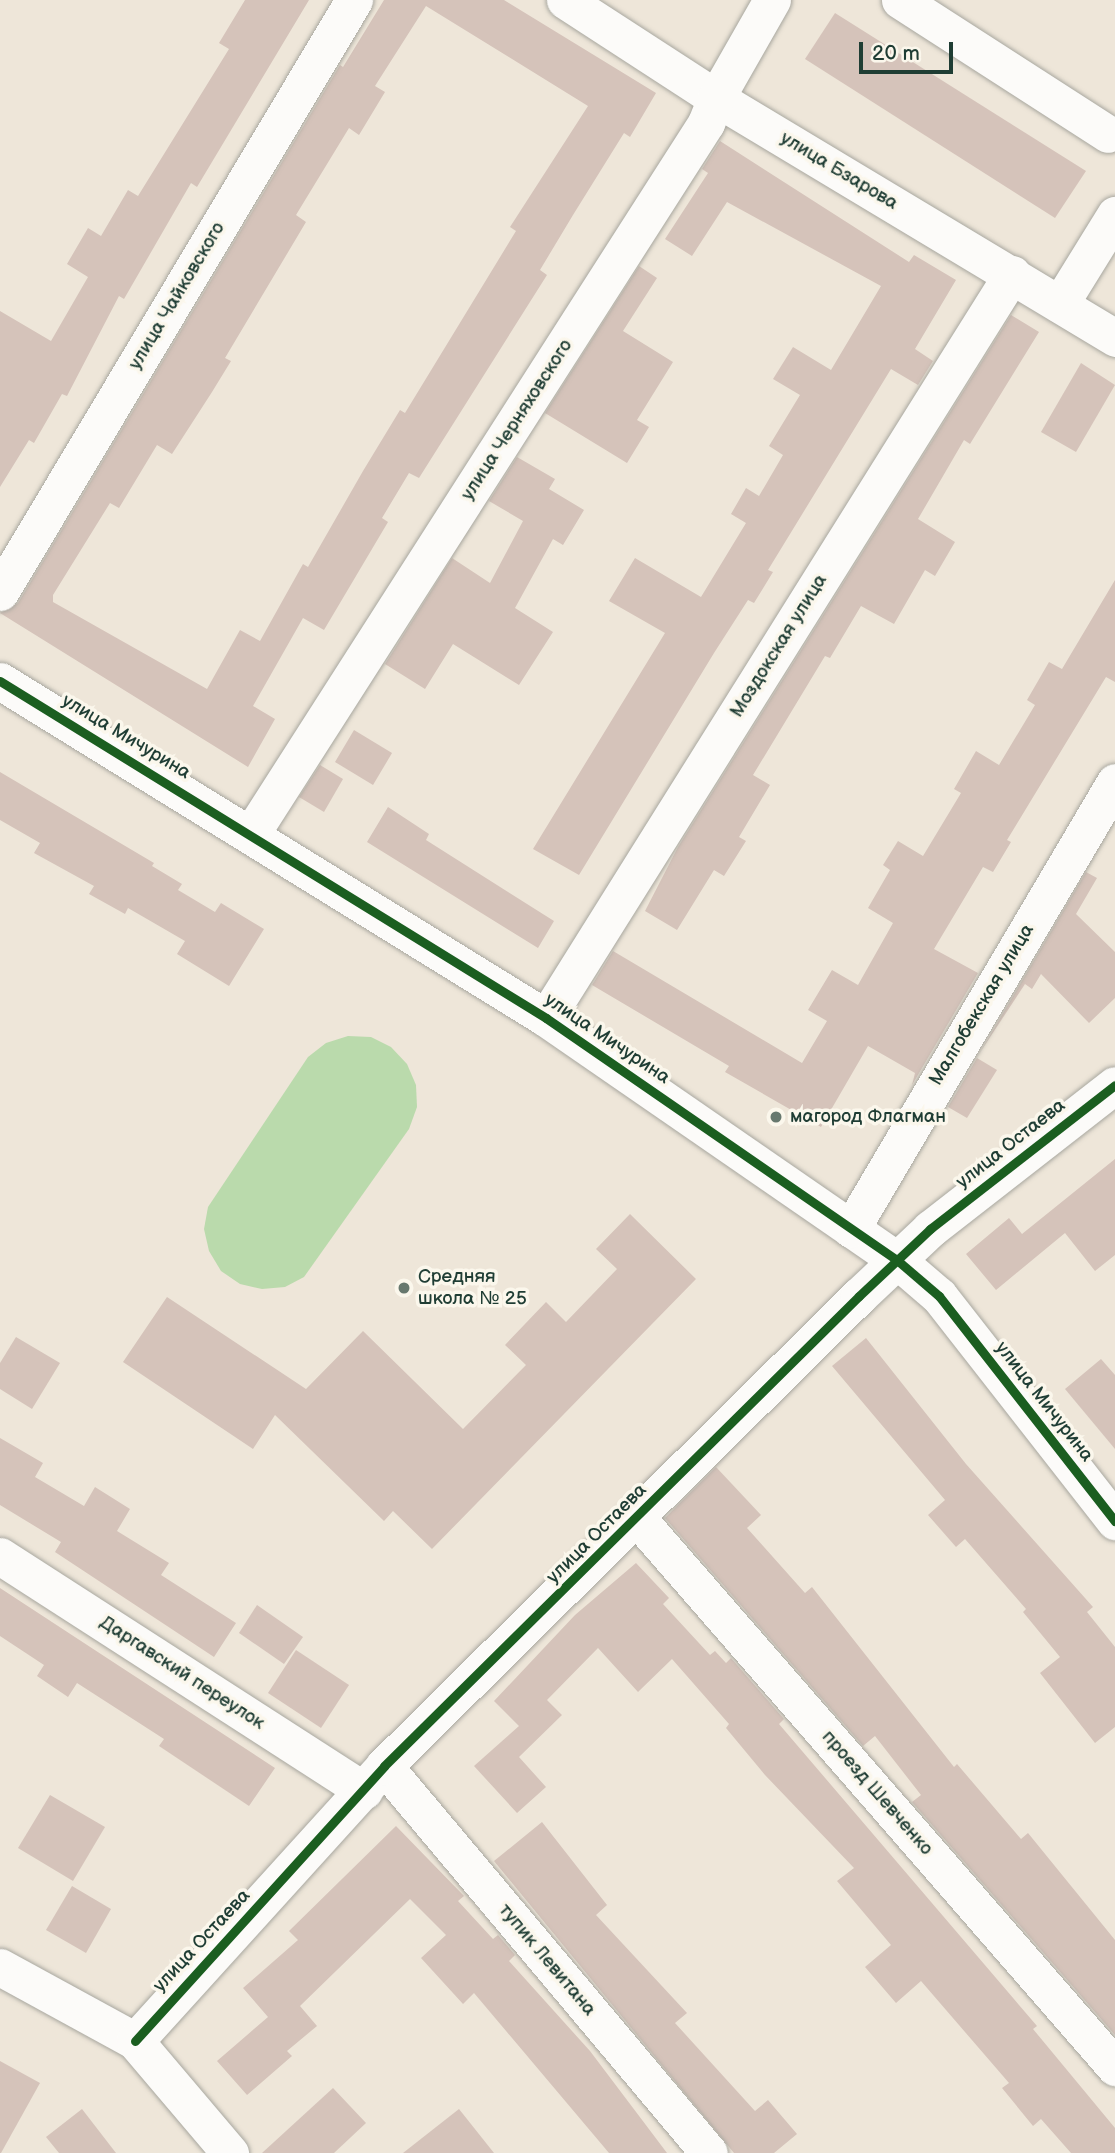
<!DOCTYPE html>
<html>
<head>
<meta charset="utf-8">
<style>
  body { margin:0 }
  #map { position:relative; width:1115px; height:2153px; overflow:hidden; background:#eee6d9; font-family:"Balsamiq Sans",sans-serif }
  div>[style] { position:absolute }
  .green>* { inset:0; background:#badaac }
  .building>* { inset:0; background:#d5c3ba }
  .roads { filter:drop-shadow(0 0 2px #a8a79f) drop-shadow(0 0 2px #a8a79f) }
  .minor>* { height:37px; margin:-18.5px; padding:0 18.5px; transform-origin:18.5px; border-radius:18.5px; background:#fcfbf9 }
  .cycleway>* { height:9px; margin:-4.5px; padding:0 4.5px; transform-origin:4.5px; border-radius:4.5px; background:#1b5e20 }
  .dots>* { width:19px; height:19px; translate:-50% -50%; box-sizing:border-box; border:4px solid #fbf7ec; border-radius:50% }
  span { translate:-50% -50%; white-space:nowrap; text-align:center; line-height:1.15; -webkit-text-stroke:7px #fbf7ec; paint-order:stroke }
  .street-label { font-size:19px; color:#1f3d34 }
  .poi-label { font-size:19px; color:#1f3d34 }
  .left { translate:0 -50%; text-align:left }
  .scale { position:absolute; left:859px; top:42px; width:94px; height:32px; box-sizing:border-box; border:4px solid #1f3d34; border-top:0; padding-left:9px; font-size:21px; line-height:24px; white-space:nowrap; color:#1f3d34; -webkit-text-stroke:5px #fbf7ec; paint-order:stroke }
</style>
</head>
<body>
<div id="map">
  <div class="green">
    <i style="clip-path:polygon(348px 1036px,371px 1037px,391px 1047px,407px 1064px,416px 1085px,417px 1107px,409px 1129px,304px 1277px,285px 1287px,262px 1289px,240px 1284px,221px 1271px,209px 1251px,204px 1229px,208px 1207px,308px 1057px,326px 1043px)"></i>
  </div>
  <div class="building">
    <i style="clip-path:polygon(245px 0,309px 0,197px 187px,191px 183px,124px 299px,119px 296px,67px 396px,62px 394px,34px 443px,29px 440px,0 487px,0 311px,51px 341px,88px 277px,67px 264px,88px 228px,101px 236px,128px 190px,138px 196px,229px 49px,219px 43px)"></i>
    <i style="clip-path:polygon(evenodd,384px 0,504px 0,656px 93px,630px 137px,624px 133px,573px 215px,540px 270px,547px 275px,419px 478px,409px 473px,382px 518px,388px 522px,324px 630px,303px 618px,253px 706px,275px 719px,248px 767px,0 613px,18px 603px,340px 65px,343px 67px,384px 0,426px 6px,588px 106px,510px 227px,516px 231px,405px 413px,400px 410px,363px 471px,308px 567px,303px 564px,260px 641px,240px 630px,207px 689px,53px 602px,53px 595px,110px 503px,119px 508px,157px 445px,172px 454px,212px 392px,231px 361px,225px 358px,306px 222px,296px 215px,349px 128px,359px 135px,385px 92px,375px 86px,426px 6px)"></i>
    <i style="clip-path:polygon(835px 13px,1086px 171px,1055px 218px,805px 59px)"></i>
    <i style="clip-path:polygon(720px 141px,909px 262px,914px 255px,956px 280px,915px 349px,933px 361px,918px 385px,891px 369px,768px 570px,773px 572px,754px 603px,748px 600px,714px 653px,579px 875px,533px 849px,665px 633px,609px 601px,635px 558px,701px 597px,746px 523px,731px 514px,746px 488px,759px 496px,783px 455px,769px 446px,800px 395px,773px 379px,793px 347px,831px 370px,881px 286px,727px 202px,692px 256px,665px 239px,708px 173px,702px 169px)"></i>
    <i style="clip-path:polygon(639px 266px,657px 278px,623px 331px,673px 362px,637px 420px,649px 427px,627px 463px,545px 413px)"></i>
    <i style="clip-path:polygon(1011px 315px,1039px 332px,970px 444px,964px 440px,918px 519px,955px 542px,935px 576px,925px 570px,894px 624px,861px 606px,830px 658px,825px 656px,753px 775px,770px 785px,739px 837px,746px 841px,724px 876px,714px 870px,677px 930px,645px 911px,678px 847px)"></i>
    <i style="clip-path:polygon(1081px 363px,1115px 385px,1076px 452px,1041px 432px)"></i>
    <i style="clip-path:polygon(517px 457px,555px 479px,549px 489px,584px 510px,563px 545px,553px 539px,515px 608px,553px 632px,519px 685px,453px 644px,425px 689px,385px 664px,452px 558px,490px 583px,523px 521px,489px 501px)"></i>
    <i style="clip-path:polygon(1115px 580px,1115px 682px,1106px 677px,1007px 840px,1011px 842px,993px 872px,983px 867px,934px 949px,978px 973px,912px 1085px,915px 1073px,868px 1046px,821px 1127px,725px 1072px,729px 1066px,592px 985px,613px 951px,802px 1063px,827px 1021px,808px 1010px,832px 970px,858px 985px,893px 923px,868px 908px,890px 870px,883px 865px,898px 841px,923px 856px,961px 793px,954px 789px,976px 751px,999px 765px,1035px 705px,1027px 700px,1049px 662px,1062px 669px)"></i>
    <i style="clip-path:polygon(354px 730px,392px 753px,373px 785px,335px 762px)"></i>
    <i style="clip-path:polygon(320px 765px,343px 779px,324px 812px,299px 797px)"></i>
    <i style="clip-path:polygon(0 772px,154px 863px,152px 866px,182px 884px,178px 890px,215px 912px,221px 903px,264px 929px,229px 986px,177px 954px,185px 941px,128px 908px,125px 914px,89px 894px,94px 886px,34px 853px,40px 843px,0 820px)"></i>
    <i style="clip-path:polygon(388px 807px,429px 834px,426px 840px,554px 921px,538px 948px,367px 842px)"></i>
    <i style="clip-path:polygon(1086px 872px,1097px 878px,1076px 914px,1115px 952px,1115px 998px,1089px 1023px,1041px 974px,1032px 989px,1025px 984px,979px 1054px)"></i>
    <i style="clip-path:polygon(977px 1058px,997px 1070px,967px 1118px,948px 1107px)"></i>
    <i style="clip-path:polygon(1115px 1159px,1115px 1255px,1095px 1271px,1065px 1233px,996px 1290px,966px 1254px,1009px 1218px,1022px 1234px)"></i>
    <i style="clip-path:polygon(630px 1214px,696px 1279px,432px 1549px,393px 1511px,384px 1521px,275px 1415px,253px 1449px,123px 1362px,167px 1297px,306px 1389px,363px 1331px,463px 1429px,526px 1365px,505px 1345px,546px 1302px,566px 1322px,617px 1269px,596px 1249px)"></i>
    <i style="clip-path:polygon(16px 1337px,60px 1363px,32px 1409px,0 1389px,0 1363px)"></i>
    <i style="clip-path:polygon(866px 1338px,966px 1464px,1093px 1607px,1087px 1612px,1115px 1647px,1115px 1727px,1095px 1743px,1040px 1673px,1060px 1657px,1023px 1612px,1026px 1609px,965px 1539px,956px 1547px,928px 1515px,945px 1500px,832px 1366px)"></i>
    <i style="clip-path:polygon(1101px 1359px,1115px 1375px,1115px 1449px,1065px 1389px)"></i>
    <i style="clip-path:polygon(0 1438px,43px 1463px,35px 1477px,84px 1506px,95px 1487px,130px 1509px,117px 1531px,169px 1563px,161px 1575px,236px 1623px,214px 1657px,55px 1552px,61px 1542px,0 1505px)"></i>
    <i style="clip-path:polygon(716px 1467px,761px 1515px,747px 1528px,805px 1593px,812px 1587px,954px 1767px,957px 1764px,1021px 1839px,1028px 1833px,1115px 1940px,1115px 2035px,912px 1802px,921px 1795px,875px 1736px,863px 1746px,665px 1518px)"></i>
    <i style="clip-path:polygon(636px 1563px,669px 1598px,663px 1604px,710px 1655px,715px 1651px,726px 1663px,731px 1658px,784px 1719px,779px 1724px,1037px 2026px,1033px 2029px,1115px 2128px,1115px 2153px,1071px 2153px,1041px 2119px,1033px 2126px,1002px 2088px,1009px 2083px,921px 1981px,896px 2003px,865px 1967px,891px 1945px,837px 1881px,854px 1868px,765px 1775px,726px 1728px,729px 1724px,672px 1659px,638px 1692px,598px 1648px,547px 1700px,562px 1715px,519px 1757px,546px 1787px,517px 1813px,474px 1766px,519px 1726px,494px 1701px,575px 1615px)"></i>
    <i style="clip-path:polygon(0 1588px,275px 1768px,249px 1806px,159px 1746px,164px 1739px,77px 1683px,68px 1697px,37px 1676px,44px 1665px,0 1636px)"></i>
    <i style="clip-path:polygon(257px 1605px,303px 1637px,284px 1664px,239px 1633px)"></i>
    <i style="clip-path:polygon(296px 1650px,349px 1685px,321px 1728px,268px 1693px)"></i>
    <i style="clip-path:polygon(50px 1795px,105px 1827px,73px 1881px,18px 1848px)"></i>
    <i style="clip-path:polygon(542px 1822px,607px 1905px,596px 1915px,687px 2013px,675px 2023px,755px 2111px,768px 2100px,797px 2134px,774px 2153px,734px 2153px,494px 1861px)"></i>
    <i style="clip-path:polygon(396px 1826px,464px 1896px,458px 1901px,493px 1939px,498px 1935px,515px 1955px,509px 1961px,590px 2051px,667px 2153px,609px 2153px,474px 1993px,463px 2004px,421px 1958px,446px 1935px,410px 1899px,300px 2006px,317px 2026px,287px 2051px,292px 2056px,247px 2095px,217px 2061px,268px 2017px,243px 1988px,298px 1940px,289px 1931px)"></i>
    <i style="clip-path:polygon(72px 1886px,111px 1909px,86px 1953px,46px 1930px)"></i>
    <i style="clip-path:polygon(0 2061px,40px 2083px,1px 2153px,0 2153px)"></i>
    <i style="clip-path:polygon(333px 2088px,366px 2123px,334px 2153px,262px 2153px)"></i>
    <i style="clip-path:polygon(82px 2109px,116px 2153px,59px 2153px,46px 2137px)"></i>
    <i style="clip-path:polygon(459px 2109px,494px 2153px,403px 2153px)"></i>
  </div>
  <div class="roads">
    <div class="minor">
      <i style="left:565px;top:0;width:180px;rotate:33deg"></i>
      <i style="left:716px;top:98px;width:466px;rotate:31deg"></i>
      <i style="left:900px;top:0;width:247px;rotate:32.8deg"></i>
      <i style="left:1060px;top:304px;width:105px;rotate:-58.3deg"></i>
      <i style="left:0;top:592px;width:690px;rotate:-59.12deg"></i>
      <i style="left:0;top:681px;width:642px;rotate:31.68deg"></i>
      <i style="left:546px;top:1018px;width:426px;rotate:34.6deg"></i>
      <i style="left:897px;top:1260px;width:55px;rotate:40.6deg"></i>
      <i style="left:939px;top:1296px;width:286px;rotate:52deg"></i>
      <i style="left:251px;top:834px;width:844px;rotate:-57.38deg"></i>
      <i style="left:706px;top:123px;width:27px;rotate:-68deg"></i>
      <i style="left:716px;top:98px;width:113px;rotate:-60.3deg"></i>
      <i style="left:546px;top:1018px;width:878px;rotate:-57.94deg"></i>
      <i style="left:851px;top:1229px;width:519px;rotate:-59.43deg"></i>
      <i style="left:638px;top:1519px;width:727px;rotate:48.96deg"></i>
      <i style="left:0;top:1556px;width:433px;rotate:32.8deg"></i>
      <i style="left:384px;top:1766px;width:505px;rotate:49.98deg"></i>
      <i style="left:0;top:1967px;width:154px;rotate:28.7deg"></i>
      <i style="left:135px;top:2041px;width:147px;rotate:49.7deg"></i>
      <i style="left:135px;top:2041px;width:371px;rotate:-47.8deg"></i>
      <i style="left:384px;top:1766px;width:668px;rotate:-44.7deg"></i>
      <i style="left:859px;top:1296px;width:98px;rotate:-43.3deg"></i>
      <i style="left:930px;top:1229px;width:234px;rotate:-37.9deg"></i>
    </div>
  </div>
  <div class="cycleway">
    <i style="left:0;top:681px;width:642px;rotate:31.68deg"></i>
    <i style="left:546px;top:1018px;width:426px;rotate:34.6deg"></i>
    <i style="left:897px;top:1260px;width:55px;rotate:40.6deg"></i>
    <i style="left:939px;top:1296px;width:286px;rotate:52deg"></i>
    <i style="left:135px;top:2041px;width:371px;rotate:-47.8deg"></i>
    <i style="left:384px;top:1766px;width:668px;rotate:-44.7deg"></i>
    <i style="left:859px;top:1296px;width:98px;rotate:-43.3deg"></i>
    <i style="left:930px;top:1229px;width:234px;rotate:-37.9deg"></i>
  </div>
  <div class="dots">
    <i style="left:776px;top:1117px;background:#67786e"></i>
    <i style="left:404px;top:1288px;background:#67786e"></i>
  </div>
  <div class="street-label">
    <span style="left:839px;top:171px;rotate:31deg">улица Бзарова</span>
    <span style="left:177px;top:296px;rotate:-59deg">улица Чайковского</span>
    <span style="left:517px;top:420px;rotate:-57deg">улица Черняховского</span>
    <span style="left:779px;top:646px;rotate:-58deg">Моздокская улица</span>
    <span style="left:126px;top:737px;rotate:31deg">улица Мичурина</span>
    <span style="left:982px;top:1005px;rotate:-59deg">Малгобекская улица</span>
    <span style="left:607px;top:1039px;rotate:34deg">улица Мичурина</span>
    <span style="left:1011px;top:1144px;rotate:-38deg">улица Остаева</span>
    <span style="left:1044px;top:1402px;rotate:52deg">улица Мичурина</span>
    <span style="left:597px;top:1534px;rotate:-45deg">улица Остаева</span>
    <span style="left:182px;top:1673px;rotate:33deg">Даргавский переулок</span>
    <span style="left:877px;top:1793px;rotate:49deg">проезд Шевченко</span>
    <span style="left:202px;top:1941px;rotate:-47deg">улица Остаева</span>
    <span style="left:547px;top:1960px;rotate:50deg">тупик Левитана</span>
  </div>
  <div class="poi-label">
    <span class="left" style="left:790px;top:1117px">магород Флагман</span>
    <span class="left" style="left:418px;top:1288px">Средняя<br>школа № 25</span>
  </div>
  <div class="scale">20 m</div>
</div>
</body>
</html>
